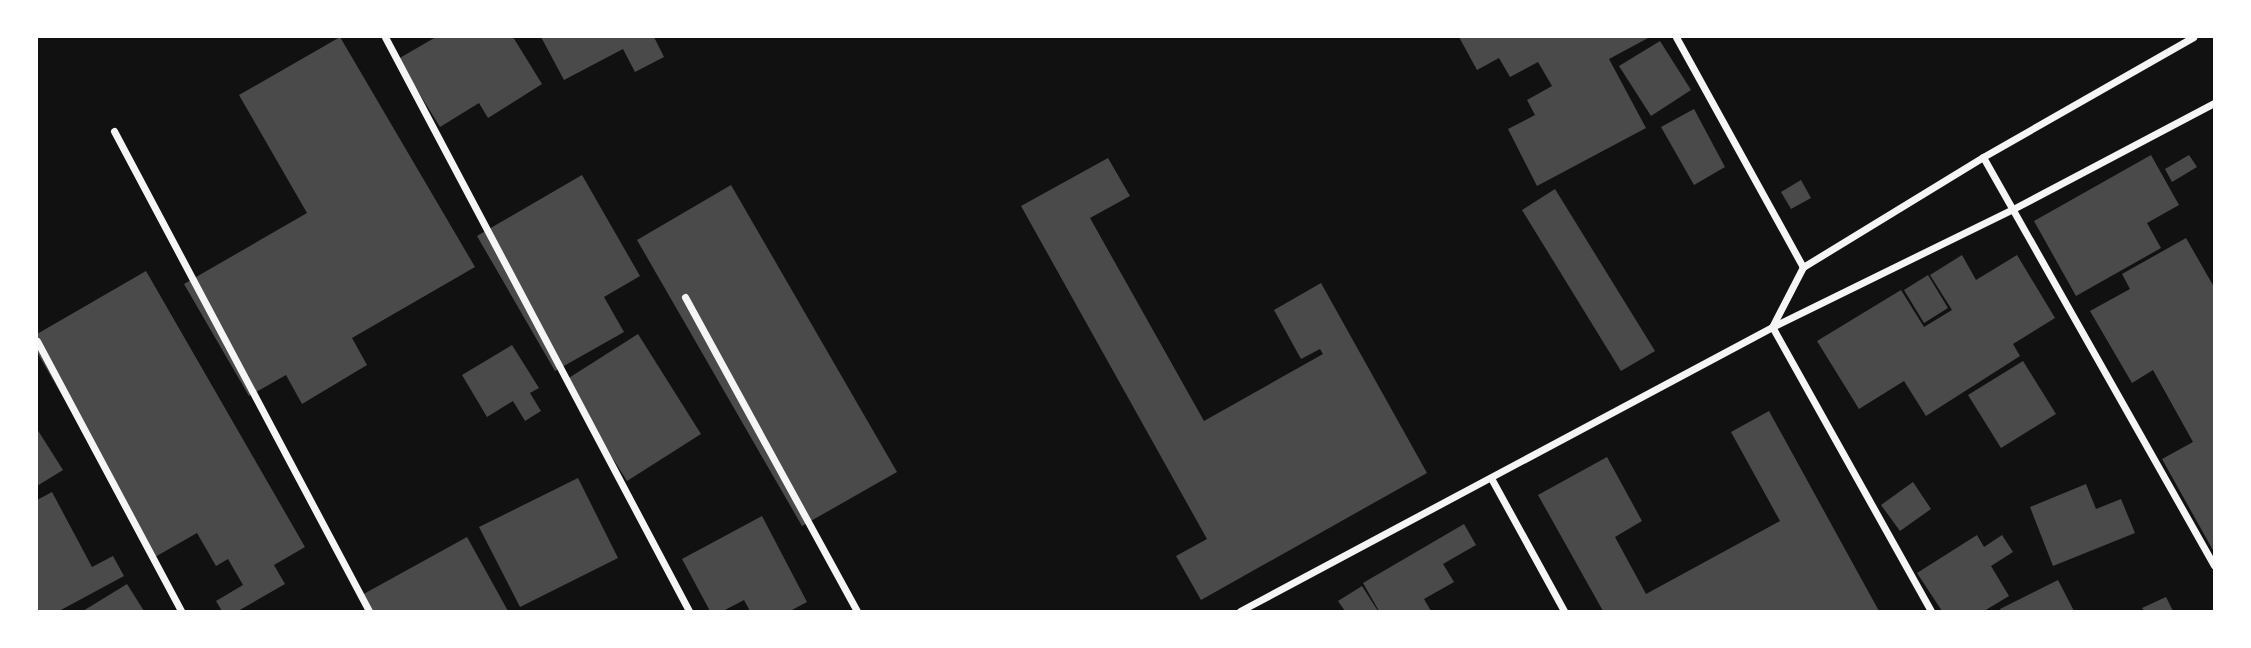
<!DOCTYPE html>
<html>
<head>
<meta charset="utf-8">
<style>
  body { margin:0 }
  #map { position:relative; width:2251px; height:648px; overflow:hidden; background:#111; font-family:Signika,sans-serif }
  div>[style] { position:absolute }
  .building>* { inset:0; background:#4a4a4a }
  .minor>* { height:7px; margin:-3.5px; padding:0 3.5px; transform-origin:3.5px; border-radius:3.5px; background:#f5f5f5 }
  span { translate:-50% -50%; white-space:nowrap; text-align:center; line-height:1.15; -webkit-text-stroke:6px #fff; paint-order:stroke }
  .frame { position:absolute; inset:0; border:38px solid #fff; pointer-events:none }
</style>
</head>
<body>
<div id="map">
  <div class="building">
    <i style="clip-path:polygon(340px 37px,475px 267px,352px 338px,367px 365px,302px 404px,286px 375px,249px 396px,184px 284px,307px 213px,239px 95px)"></i>
    <i style="clip-path:polygon(436px 37px,513px 37px,542px 84px,488px 118px,479px 103px,440px 127px,398px 59px)"></i>
    <i style="clip-path:polygon(541px 37px,654px 37px,664px 57px,635px 72px,623px 49px,564px 80px)"></i>
    <i style="clip-path:polygon(1459px 37px,1650px 37px,1609px 59px,1646px 128px,1537px 186px,1508px 129px,1535px 115px,1527px 100px,1552px 86px,1538px 62px,1510px 77px,1499px 58px,1477px 70px)"></i>
    <i style="clip-path:polygon(1660px 41px,1691px 90px,1651px 116px,1619px 66px)"></i>
    <i style="clip-path:polygon(1694px 109px,1725px 167px,1694px 185px,1661px 127px)"></i>
    <i style="clip-path:polygon(2151px 155px,2179px 205px,2147px 223px,2161px 248px,2076px 296px,2034px 221px)"></i>
    <i style="clip-path:polygon(2189px 155px,2197px 167px,2172px 182px,2165px 169px)"></i>
    <i style="clip-path:polygon(1108px 158px,1130px 196px,1090px 218px,1204px 421px,1323px 354px,1320px 349px,1301px 359px,1274px 310px,1321px 283px,1427px 473px,1201px 600px,1176px 556px,1207px 539px,1021px 206px)"></i>
    <i style="clip-path:polygon(582px 175px,640px 276px,604px 297px,624px 332px,555px 371px,477px 236px)"></i>
    <i style="clip-path:polygon(1801px 180px,1811px 198px,1791px 209px,1781px 192px)"></i>
    <i style="clip-path:polygon(731px 185px,897px 472px,802px 526px,637px 240px)"></i>
    <i style="clip-path:polygon(1555px 189px,1655px 351px,1621px 371px,1522px 210px)"></i>
    <i style="clip-path:polygon(2186px 238px,2214px 287px,2214px 552px,2162px 459px,2193px 442px,2153px 370px,2132px 383px,2090px 311px,2130px 289px,2122px 274px)"></i>
    <i style="clip-path:polygon(1962px 255px,1976px 280px,2017px 255px,2055px 318px,2013px 344px,2020px 356px,1926px 416px,1904px 381px,1859px 409px,1817px 341px,1901px 290px,1924px 327px,1952px 310px,1930px 275px)"></i>
    <i style="clip-path:polygon(146px 271px,305px 547px,274px 565px,285px 584px,238px 611px,222px 611px,216px 601px,243px 585px,228px 559px,216px 566px,197px 533px,155px 557px,37px 352px,37px 334px)"></i>
    <i style="clip-path:polygon(1928px 275px,1948px 308px,1924px 323px,1904px 290px)"></i>
    <i style="clip-path:polygon(638px 334px,701px 434px,627px 481px,564px 381px)"></i>
    <i style="clip-path:polygon(512px 345px,539px 388px,530px 393px,541px 411px,525px 421px,513px 401px,487px 417px,462px 375px)"></i>
    <i style="clip-path:polygon(2023px 361px,2056px 414px,2001px 448px,1968px 395px)"></i>
    <i style="clip-path:polygon(1769px 411px,1879px 611px,1603px 611px,1538px 495px,1607px 457px,1642px 521px,1615px 537px,1646px 594px,1780px 521px,1731px 432px)"></i>
    <i style="clip-path:polygon(37px 429px,63px 470px,37px 486px)"></i>
    <i style="clip-path:polygon(578px 478px,618px 558px,520px 607px,479px 527px)"></i>
    <i style="clip-path:polygon(1913px 482px,1931px 509px,1900px 531px,1881px 505px)"></i>
    <i style="clip-path:polygon(2086px 484px,2096px 509px,2121px 499px,2135px 533px,2053px 566px,2030px 507px)"></i>
    <i style="clip-path:polygon(52px 492px,92px 567px,113px 556px,124px 576px,59px 611px,37px 611px,37px 500px)"></i>
    <i style="clip-path:polygon(762px 516px,807px 602px,790px 611px,750px 611px,744px 600px,723px 611px,710px 611px,682px 559px)"></i>
    <i style="clip-path:polygon(1464px 524px,1476px 545px,1443px 564px,1454px 582px,1424px 599px,1431px 611px,1379px 611px,1363px 583px)"></i>
    <i style="clip-path:polygon(1977px 535px,1984px 547px,2002px 535px,2013px 552px,1991px 566px,2009px 596px,1984px 611px,1942px 611px,1917px 573px)"></i>
    <i style="clip-path:polygon(467px 537px,508px 611px,368px 611px,360px 596px)"></i>
    <i style="clip-path:polygon(2058px 580px,2074px 611px,2001px 611px,2000px 609px)"></i>
    <i style="clip-path:polygon(127px 584px,144px 611px,83px 611px)"></i>
    <i style="clip-path:polygon(1362px 586px,1378px 611px,1345px 611px,1338px 601px)"></i>
    <i style="clip-path:polygon(2166px 597px,2173px 611px,2144px 611px,2142px 608px)"></i>
  </div>
  <div class="minor">
    <i style="left:385px;top:37px;width:650px;rotate:62.09deg"></i>
    <i style="left:1676px;top:37px;width:263px;rotate:61.1deg"></i>
    <i style="left:114px;top:131px;width:544px;rotate:62.02deg"></i>
    <i style="left:1983px;top:157px;width:469px;rotate:60.5deg"></i>
    <i style="left:685px;top:297px;width:358px;rotate:61.3deg"></i>
    <i style="left:37px;top:341px;width:306px;rotate:61.9deg"></i>
    <i style="left:1491px;top:478px;width:152px;rotate:61.2deg"></i>
    <i style="left:1240px;top:611px;width:603px;rotate:-28.09deg"></i>
    <i style="left:1772px;top:327px;width:68px;rotate:-62.7deg"></i>
    <i style="left:1803px;top:267px;width:211px;rotate:-31.4deg"></i>
    <i style="left:1983px;top:157px;width:242px;rotate:-29.7deg"></i>
    <i style="left:1931px;top:611px;width:325px;rotate:-119.2deg"></i>
    <i style="left:1772px;top:327px;width:268px;rotate:-26.1deg"></i>
    <i style="left:2013px;top:209px;width:227px;rotate:-27.8deg"></i>
  </div>
  <div class="frame"></div>
</div>
</body>
</html>
